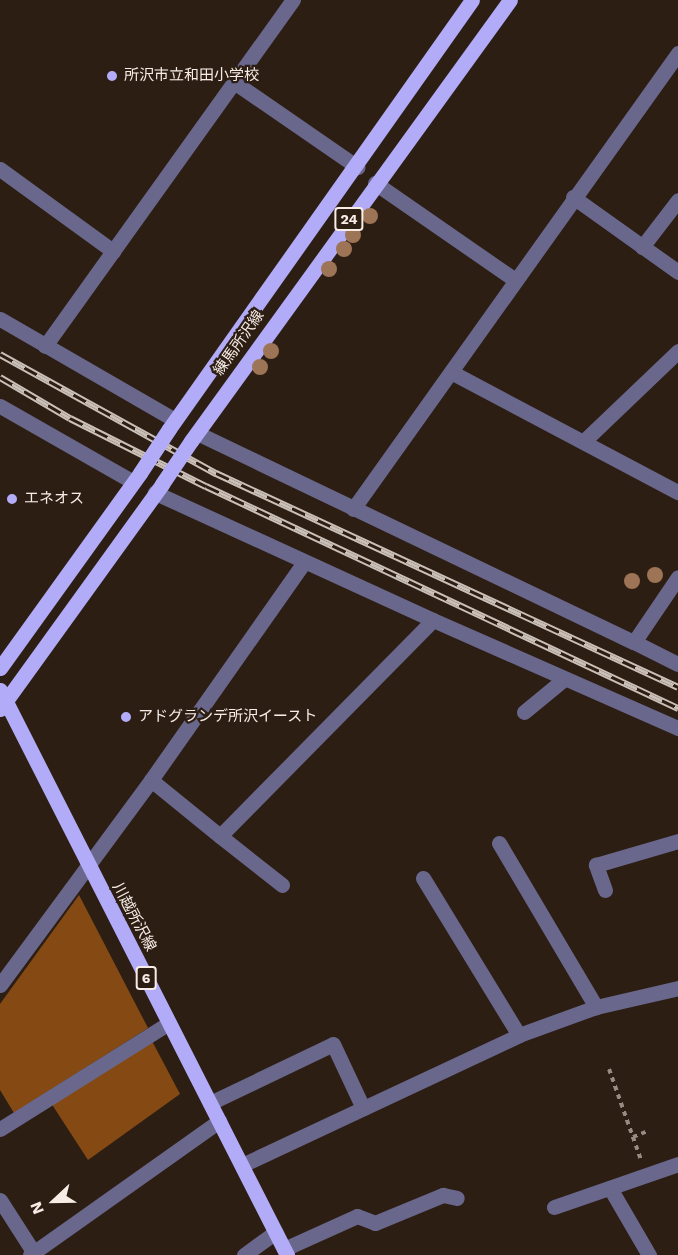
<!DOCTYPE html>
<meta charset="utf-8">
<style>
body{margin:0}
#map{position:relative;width:678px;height:1255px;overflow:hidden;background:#2d1e14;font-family:"Work Sans","Noto Sans JP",sans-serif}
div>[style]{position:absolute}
.forest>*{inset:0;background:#854a14}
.path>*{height:4px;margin-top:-2px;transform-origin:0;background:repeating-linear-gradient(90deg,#988b83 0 4.5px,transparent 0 9px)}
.minor>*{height:15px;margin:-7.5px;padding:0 7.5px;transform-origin:7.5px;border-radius:7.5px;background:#69678c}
.major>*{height:15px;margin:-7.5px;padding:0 7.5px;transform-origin:7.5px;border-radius:7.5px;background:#b2abf8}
.rail>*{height:7px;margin-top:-3.5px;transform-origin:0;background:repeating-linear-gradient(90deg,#2d1e14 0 14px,#cbc0b8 0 28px);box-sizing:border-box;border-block:2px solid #cbc0b8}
.major-bridge>*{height:15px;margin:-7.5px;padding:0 7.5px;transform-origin:7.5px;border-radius:7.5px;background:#b2abf8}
.trees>*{width:16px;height:16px;margin:-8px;border-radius:50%;background:#9d7455}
.dots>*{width:16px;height:16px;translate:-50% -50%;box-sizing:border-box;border:3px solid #2d1e14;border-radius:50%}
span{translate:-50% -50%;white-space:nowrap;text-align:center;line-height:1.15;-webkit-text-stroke:4.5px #2d1e14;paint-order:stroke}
.shield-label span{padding:2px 4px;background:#2d1e14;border:2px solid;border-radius:4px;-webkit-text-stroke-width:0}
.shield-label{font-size:14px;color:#f7ede6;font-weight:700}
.poi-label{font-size:15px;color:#f7ede6}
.left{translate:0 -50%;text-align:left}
.street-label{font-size:15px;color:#f7ede6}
.north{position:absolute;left:24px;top:1171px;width:60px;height:60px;-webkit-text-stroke:4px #2d1e14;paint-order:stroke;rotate:248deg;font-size:16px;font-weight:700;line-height:24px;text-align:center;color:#f7ede6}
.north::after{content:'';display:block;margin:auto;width:21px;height:27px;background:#f7ede6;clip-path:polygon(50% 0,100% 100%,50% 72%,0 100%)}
</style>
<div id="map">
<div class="forest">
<i style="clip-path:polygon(79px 895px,148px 1028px,14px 1113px,0 1090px,0 1004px)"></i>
<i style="clip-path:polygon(152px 1041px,180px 1094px,88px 1160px,51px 1103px)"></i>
</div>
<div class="path">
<i style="left:609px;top:1069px;width:96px;rotate:70.6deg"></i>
<i style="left:633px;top:1137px;width:16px;rotate:-22deg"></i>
</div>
<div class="minor">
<i style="left:234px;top:82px;width:150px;rotate:34.6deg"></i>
<i style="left:0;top:169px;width:140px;rotate:36deg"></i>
<i style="left:375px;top:183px;width:170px;rotate:34.7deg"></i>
<i style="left:573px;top:197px;width:129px;rotate:35.5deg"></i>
<i style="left:642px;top:247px;width:59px;rotate:-52.5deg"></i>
<i style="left:0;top:319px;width:202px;rotate:30deg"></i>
<i style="left:45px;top:346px;width:426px;rotate:-54.4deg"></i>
<i style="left:451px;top:372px;width:257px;rotate:27.9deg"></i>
<i style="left:0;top:406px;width:153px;rotate:29.7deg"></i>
<i style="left:197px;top:433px;width:484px;rotate:25.6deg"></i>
<i style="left:634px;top:642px;width:78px;rotate:-55.9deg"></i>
<i style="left:585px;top:440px;width:129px;rotate:-43.7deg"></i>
<i style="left:353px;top:509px;width:560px;rotate:-54.52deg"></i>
<i style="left:433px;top:620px;width:268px;rotate:23.8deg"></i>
<i style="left:634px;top:642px;width:49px;rotate:26.6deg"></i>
<i style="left:524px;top:712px;width:52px;rotate:-39.5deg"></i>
<i style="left:151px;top:780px;width:89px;rotate:39.1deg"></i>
<i style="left:220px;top:836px;width:303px;rotate:-45.4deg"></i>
<i style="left:433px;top:620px;width:306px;rotate:-155.4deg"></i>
<i style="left:220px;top:836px;width:79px;rotate:38.3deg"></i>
<i style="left:499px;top:843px;width:191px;rotate:59.4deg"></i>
<i style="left:423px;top:878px;width:184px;rotate:58.6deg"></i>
<i style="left:605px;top:890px;width:27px;rotate:-110deg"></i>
<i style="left:596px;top:865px;width:85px;rotate:-16.3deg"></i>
<i style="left:0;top:985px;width:255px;rotate:-53.6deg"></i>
<i style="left:151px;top:780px;width:266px;rotate:-54.9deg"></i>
<i style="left:210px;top:1103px;width:136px;rotate:-25.6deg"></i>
<i style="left:333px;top:1044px;width:71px;rotate:64.9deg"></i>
<i style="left:0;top:1129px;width:199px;rotate:-32.1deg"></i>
<i style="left:242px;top:1165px;width:306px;rotate:-25.1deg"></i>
<i style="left:519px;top:1035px;width:82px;rotate:-20deg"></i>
<i style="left:596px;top:1007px;width:84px;rotate:-13deg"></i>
<i style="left:610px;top:1188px;width:78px;rotate:59.8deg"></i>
<i style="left:0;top:1200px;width:63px;rotate:57.3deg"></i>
<i style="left:554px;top:1207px;width:131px;rotate:-19.1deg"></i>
<i style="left:284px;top:1249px;width:80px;rotate:-24.3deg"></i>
<i style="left:357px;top:1216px;width:19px;rotate:21deg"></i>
<i style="left:375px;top:1223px;width:74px;rotate:-22.4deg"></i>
<i style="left:443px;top:1195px;width:14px;rotate:12deg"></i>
<i style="left:30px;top:1255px;width:232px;rotate:-35.3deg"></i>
<i style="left:244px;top:1255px;width:39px;rotate:-36deg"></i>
</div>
<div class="major">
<i style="left:169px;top:429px;width:525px;rotate:-54.77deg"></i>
<i style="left:191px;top:441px;width:544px;rotate:-54.12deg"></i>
<i style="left:0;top:668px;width:240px;rotate:-54.3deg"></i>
<i style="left:0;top:690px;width:634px;rotate:63.07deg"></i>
<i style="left:0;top:709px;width:277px;rotate:-54.2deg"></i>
</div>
<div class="rail">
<i style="left:0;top:354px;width:247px;rotate:28.9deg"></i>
<i style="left:216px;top:473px;width:509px;rotate:24.85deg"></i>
<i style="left:0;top:377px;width:81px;rotate:30.4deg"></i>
<i style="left:70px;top:418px;width:152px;rotate:26.6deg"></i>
<i style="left:206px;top:486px;width:522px;rotate:25.19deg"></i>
</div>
<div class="major-bridge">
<i style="left:140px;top:473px;width:53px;rotate:-56.6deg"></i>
<i style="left:162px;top:484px;width:52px;rotate:-56deg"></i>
</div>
<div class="trees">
<i style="left:370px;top:216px"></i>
<i style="left:353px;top:235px"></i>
<i style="left:344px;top:249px"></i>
<i style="left:329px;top:269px"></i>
<i style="left:271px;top:351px"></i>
<i style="left:260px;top:367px"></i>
<i style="left:655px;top:575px"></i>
<i style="left:632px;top:581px"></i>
</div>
<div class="dots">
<i style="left:112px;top:76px;background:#b3adf9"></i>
<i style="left:12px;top:499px;background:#b3adf9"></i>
<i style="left:126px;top:717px;background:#b3adf9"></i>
</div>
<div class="shield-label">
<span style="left:349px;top:219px">24</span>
<span style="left:146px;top:978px">6</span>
</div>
<div class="poi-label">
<span class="left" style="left:124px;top:76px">所沢市立和田小学校</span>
<span class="left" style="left:24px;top:499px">エネオス</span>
<span class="left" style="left:138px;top:717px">アドグランデ所沢イースト</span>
</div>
<div class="street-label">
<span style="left:239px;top:343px;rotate:-55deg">練馬所沢線</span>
<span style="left:134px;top:917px;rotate:62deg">川越所沢線</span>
</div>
<div class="north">N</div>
</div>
